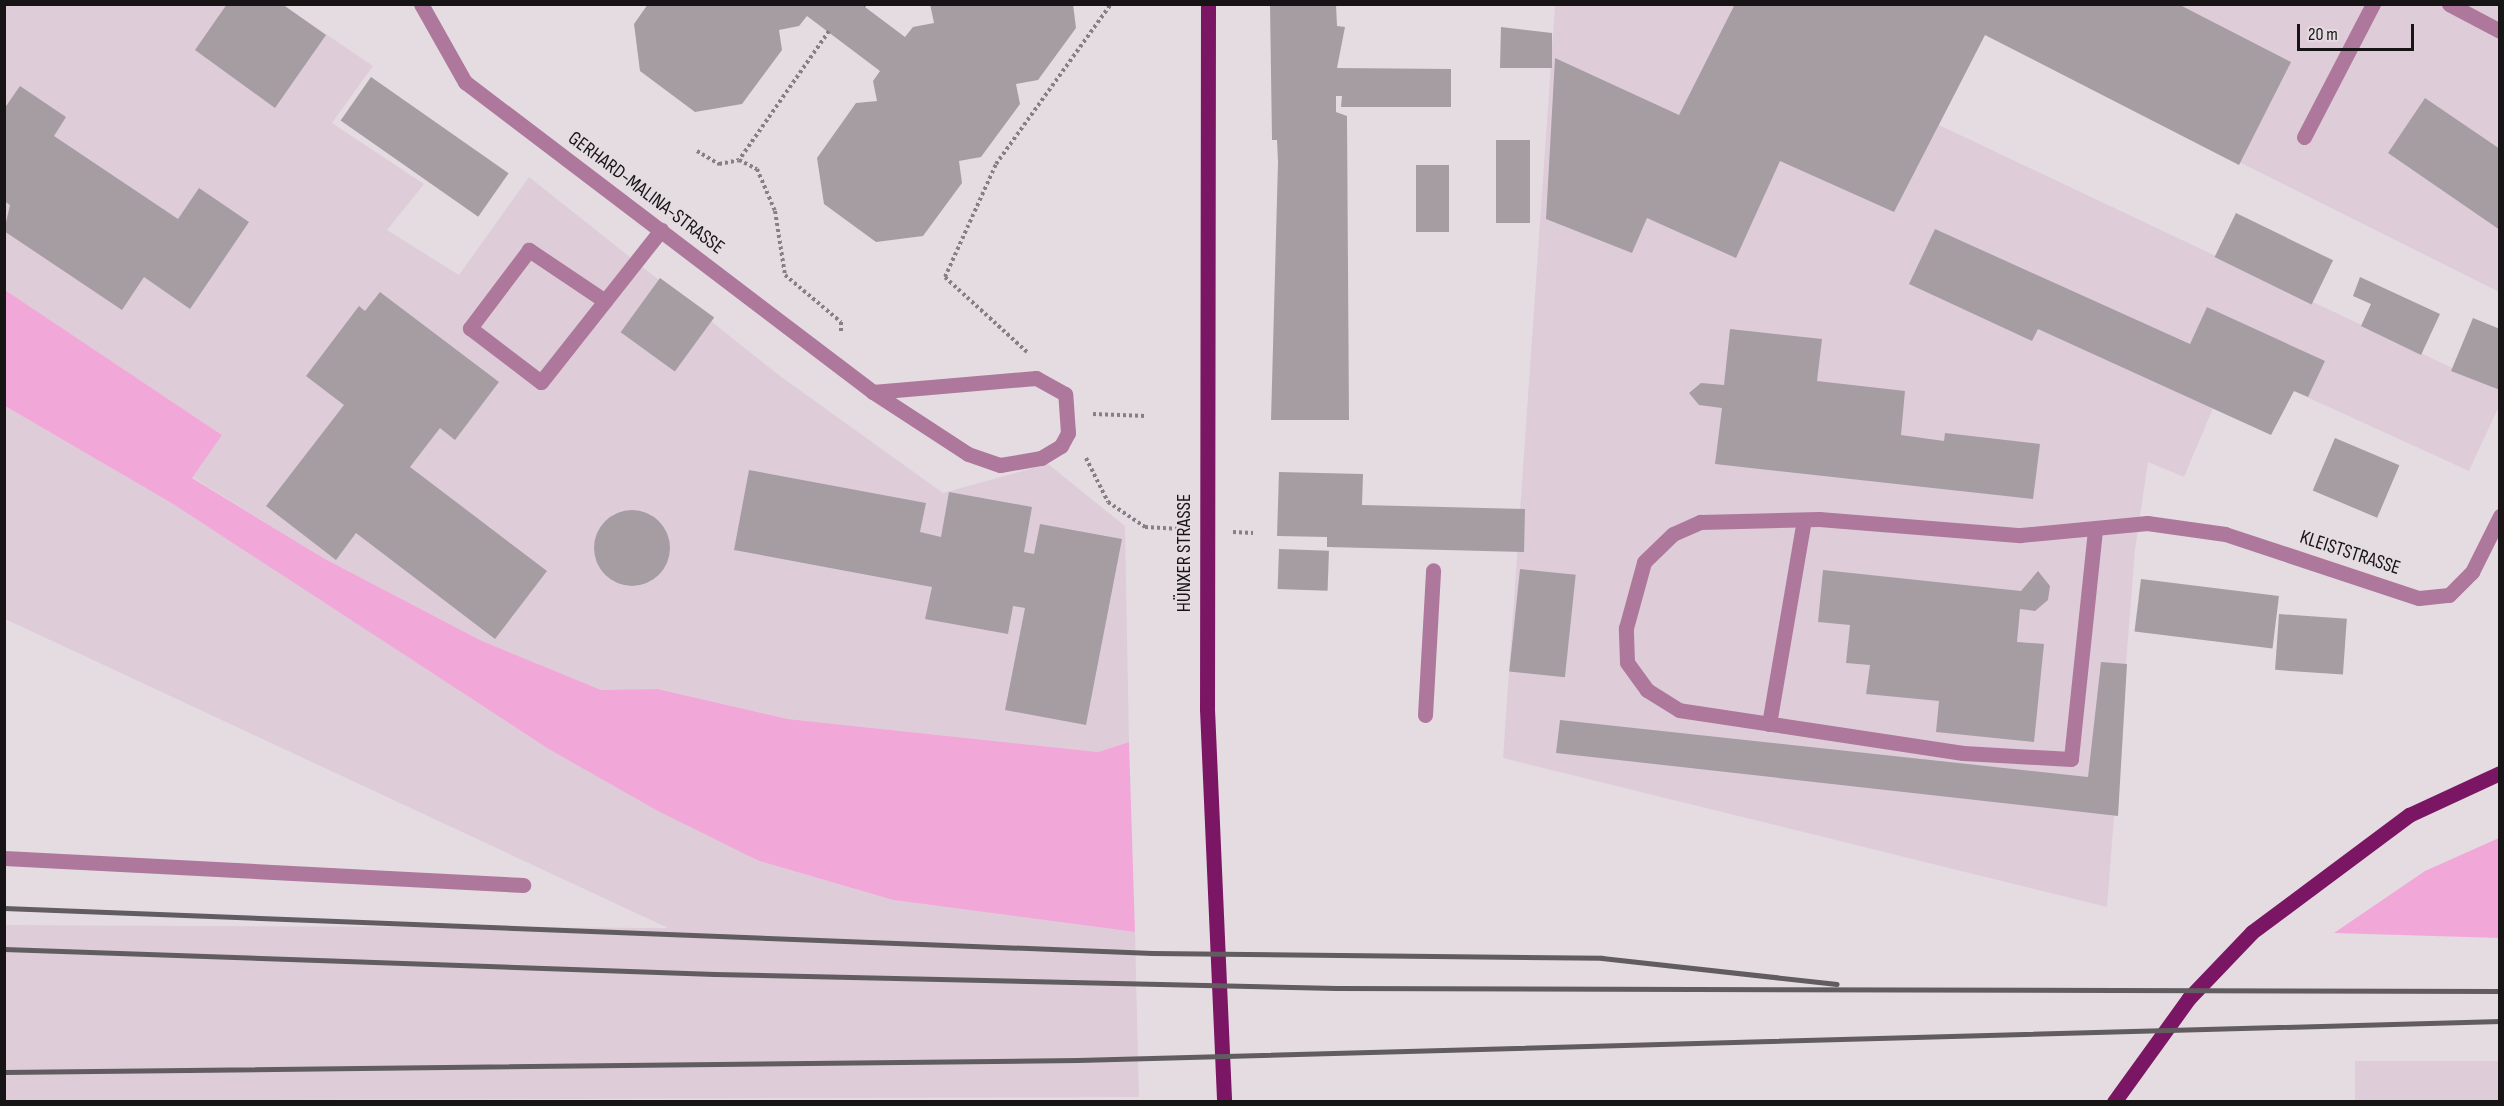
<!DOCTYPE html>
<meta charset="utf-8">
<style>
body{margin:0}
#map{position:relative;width:2504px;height:1106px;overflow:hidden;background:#e5dce2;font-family:"Sofia Sans Condensed",sans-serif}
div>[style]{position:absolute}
.built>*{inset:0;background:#decdd8;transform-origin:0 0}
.green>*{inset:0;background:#f1a8d9}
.building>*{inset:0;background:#a69da3;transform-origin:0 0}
.round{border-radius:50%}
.path>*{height:4px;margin-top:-2px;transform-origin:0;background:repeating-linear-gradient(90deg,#868084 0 3px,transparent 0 6px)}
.minor>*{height:15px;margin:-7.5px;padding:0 7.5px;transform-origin:7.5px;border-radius:7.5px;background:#ae789c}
.major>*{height:15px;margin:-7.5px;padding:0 7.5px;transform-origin:7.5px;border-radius:7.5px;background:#7a1663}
.rail>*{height:4.5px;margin:-2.25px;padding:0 2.25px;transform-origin:2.25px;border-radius:2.25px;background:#615c5f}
span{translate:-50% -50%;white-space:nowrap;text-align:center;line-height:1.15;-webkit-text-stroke:5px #e5dce2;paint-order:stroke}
.street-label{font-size:20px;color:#171416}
.frame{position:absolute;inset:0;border:6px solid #171416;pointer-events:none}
.scale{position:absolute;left:2297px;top:24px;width:117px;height:27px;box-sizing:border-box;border:3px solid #171416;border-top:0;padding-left:8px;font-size:18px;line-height:21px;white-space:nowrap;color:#171416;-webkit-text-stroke:4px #e5dce2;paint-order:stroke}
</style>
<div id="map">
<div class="built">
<i style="clip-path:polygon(4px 5px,283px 5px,373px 66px,332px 123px,424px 184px,387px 230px,459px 275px,529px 177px,780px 376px,943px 493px,1048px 464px,1125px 526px,1129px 742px,1098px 752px,788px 719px,659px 689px,602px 691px,482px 641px,325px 559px,192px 477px,222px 435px,5px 290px)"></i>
<i style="clip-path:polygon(1555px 5px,2499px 5px,2499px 292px,1985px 35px,1939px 125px,2499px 390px,2499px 406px,2469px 471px,2232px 363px,2184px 477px,2148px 462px,2135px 550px,2107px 907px,1503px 758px)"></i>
<i style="clip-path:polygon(5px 406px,173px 504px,547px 748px,759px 861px,893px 900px,1135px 932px,1139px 1097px,5px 1101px,5px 925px,668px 928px,5px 619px)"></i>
<i style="left:2499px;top:1061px;width:40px;height:144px;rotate:90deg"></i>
</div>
<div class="green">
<i style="clip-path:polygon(5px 290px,222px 435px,192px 478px,325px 559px,482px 641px,601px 690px,658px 689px,788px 719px,1098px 752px,1129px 742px,1135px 932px,893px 900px,759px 861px,658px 811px,547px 748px,173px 504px,5px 406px)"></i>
<i style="clip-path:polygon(2499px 838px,2499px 938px,2334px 933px,2425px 871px)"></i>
</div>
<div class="building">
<i style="clip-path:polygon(227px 4px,282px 4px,326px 35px,275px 108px,195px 50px)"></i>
<i style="clip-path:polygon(648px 4px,861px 4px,905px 37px,913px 27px,934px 23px,930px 4px,1073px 4px,1076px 28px,1038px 80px,1016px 84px,1020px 104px,981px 157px,959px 161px,962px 183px,923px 236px,876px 242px,824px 204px,817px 158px,856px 103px,877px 101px,873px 81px,880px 71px,807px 16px,799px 26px,779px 30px,782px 50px,742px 104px,695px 112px,640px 71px,634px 24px)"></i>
<i style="clip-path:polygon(1270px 4px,1336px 4px,1337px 26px,1345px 27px,1337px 68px,1451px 69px,1451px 107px,1341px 107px,1342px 96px,1336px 96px,1336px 112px,1347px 116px,1349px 420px,1271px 420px,1278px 162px,1277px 140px,1272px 140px)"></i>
<i style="clip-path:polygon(1735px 4px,2178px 4px,2291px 62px,2239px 165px,1985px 35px,1894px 212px,1780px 161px,1736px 258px,1647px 218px,1632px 253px,1546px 219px,1555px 58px,1679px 115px)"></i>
<i style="clip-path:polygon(1501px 27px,1552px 33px,1552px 68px,1500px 68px)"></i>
<i style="left:371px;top:77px;width:168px;height:53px;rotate:35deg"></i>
<i style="clip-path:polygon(20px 86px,66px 117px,54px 136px,178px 219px,199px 188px,249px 222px,190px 309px,144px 277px,122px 310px,4px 231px,10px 205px,4px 201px,4px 109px)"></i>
<i style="clip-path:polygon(2425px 98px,2500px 149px,2500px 230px,2388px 153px)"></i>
<i style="left:1496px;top:140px;width:34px;height:83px"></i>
<i style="left:1449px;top:165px;width:67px;height:33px;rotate:90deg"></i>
<i style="left:2236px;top:213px;width:108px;height:49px;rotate:26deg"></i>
<i style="clip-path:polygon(1935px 229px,2190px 344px,2207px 307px,2325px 361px,2308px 397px,2294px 391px,2271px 435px,2038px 329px,2032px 341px,1909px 284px)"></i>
<i style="clip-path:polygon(2360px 277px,2440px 314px,2421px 355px,2361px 326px,2371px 304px,2353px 296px)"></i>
<i style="left:660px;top:278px;width:67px;height:67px;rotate:36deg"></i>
<i style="clip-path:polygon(380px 292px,499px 382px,455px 440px,440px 428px,410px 467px,547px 571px,495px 639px,356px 533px,336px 560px,266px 506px,344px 405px,306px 376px,359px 306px,365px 311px)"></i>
<i style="clip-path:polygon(2473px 318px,2500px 329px,2500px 390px,2451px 371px)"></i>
<i style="clip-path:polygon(1730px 329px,1822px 339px,1817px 381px,1905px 391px,1901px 435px,1944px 441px,1945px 433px,2040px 444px,2033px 499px,1715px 464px,1722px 408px,1699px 405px,1689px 393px,1701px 383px,1724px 385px)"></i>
<i style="left:2335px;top:438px;width:70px;height:57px;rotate:23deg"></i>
<i style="clip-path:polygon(749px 470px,926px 503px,920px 532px,941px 537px,949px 492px,1032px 507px,1024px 552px,1034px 554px,1040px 524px,1122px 539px,1086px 725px,1005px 710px,1025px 608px,1013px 606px,1008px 634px,925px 619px,932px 587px,734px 550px)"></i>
<i style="clip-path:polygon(1279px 472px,1363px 474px,1362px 505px,1525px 509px,1524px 552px,1327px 547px,1327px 537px,1277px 536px)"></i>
<i class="round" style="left:594px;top:510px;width:76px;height:76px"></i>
<i style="left:1279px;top:549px;width:50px;height:40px;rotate:2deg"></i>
<i style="left:1520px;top:569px;width:56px;height:103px;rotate:6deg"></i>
<i style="clip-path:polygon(1823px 570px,2021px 591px,2038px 571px,2050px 586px,2048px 600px,2035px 611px,2020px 609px,2017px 642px,2044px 644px,2034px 742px,1936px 732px,1939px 701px,1866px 694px,1870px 665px,1846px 663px,1850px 625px,1818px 622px)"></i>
<i style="left:2141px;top:579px;width:139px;height:53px;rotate:7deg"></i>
<i style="left:2279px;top:614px;width:68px;height:56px;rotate:4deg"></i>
<i style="clip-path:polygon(2101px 662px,2127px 664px,2118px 816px,1556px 753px,1560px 720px,2088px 777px)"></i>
</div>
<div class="path">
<i style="left:863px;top:6px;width:3px;rotate:-45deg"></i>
<i style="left:829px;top:31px;width:157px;rotate:124.9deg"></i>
<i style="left:739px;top:160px;width:20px;rotate:27deg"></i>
<i style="left:757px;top:169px;width:46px;rotate:66.8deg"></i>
<i style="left:775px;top:211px;width:65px;rotate:81.1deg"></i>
<i style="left:785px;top:275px;width:73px;rotate:40deg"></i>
<i style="left:841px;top:322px;width:12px;rotate:90deg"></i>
<i style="left:697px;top:151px;width:26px;rotate:31deg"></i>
<i style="left:719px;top:164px;width:20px;rotate:-11deg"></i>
<i style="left:1027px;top:352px;width:111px;rotate:-137.6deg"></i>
<i style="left:945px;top:277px;width:124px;rotate:-65.7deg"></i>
<i style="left:996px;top:164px;width:197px;rotate:-54.3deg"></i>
<i style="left:1093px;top:414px;width:53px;rotate:2.2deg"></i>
<i style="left:1086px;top:458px;width:49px;rotate:63.4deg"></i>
<i style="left:1108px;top:502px;width:45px;rotate:34deg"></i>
<i style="left:1145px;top:527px;width:36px;rotate:3deg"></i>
<i style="left:1233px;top:532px;width:20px;rotate:3deg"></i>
</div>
<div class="minor">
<i style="left:421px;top:4px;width:90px;rotate:60.6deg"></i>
<i style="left:465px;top:82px;width:512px;rotate:37.23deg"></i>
<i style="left:873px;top:392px;width:113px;rotate:33.1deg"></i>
<i style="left:968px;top:454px;width:34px;rotate:19deg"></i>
<i style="left:1000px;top:465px;width:42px;rotate:-9.7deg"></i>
<i style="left:1041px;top:458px;width:23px;rotate:-31deg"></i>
<i style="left:1061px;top:446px;width:15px;rotate:-62deg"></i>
<i style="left:1068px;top:433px;width:39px;rotate:-94deg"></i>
<i style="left:1065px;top:394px;width:33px;rotate:-151deg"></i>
<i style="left:1036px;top:378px;width:164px;rotate:175.1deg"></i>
<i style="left:2449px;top:4px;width:58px;rotate:27.9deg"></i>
<i style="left:2304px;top:137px;width:150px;rotate:-62.6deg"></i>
<i style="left:605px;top:301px;width:92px;rotate:-146.1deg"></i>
<i style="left:529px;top:250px;width:98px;rotate:127.1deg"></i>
<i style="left:470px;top:328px;width:89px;rotate:37.3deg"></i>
<i style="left:541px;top:382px;width:194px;rotate:-51.7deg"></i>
<i style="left:2095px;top:530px;width:230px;rotate:96deg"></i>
<i style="left:2071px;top:759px;width:108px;rotate:-176.8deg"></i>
<i style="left:1963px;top:753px;width:287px;rotate:-171.4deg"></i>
<i style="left:1679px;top:710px;width:38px;rotate:-148deg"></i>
<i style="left:1647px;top:690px;width:34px;rotate:-126deg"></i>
<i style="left:1627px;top:662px;width:34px;rotate:-92deg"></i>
<i style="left:1626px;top:628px;width:68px;rotate:-74.7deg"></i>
<i style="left:1644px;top:562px;width:40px;rotate:-44deg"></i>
<i style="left:1673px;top:534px;width:30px;rotate:-24deg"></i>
<i style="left:1700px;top:522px;width:119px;rotate:-1.4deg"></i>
<i style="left:1819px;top:519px;width:202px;rotate:4.6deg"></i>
<i style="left:2020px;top:535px;width:128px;rotate:-5.4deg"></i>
<i style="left:2147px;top:523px;width:79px;rotate:8deg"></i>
<i style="left:2225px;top:534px;width:204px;rotate:18.3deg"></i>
<i style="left:2419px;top:598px;width:30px;rotate:-6deg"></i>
<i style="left:2449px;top:595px;width:33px;rotate:-45deg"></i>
<i style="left:2472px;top:572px;width:63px;rotate:-63.4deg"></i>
<i style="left:1425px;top:715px;width:145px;rotate:-86.8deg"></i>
<i style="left:1769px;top:724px;width:207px;rotate:-80.3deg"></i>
<i style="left:4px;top:858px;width:520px;rotate:2.98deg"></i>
</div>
<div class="major">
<i style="left:1208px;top:4px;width:705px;rotate:90.08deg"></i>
<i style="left:1207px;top:709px;width:393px;rotate:87.5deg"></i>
<i style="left:2114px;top:1102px;width:128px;rotate:-54.2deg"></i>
<i style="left:2189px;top:998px;width:91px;rotate:-46.3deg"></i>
<i style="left:2252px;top:932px;width:196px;rotate:-36.7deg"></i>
<i style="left:2409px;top:815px;width:100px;rotate:-24.8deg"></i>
</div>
<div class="rail">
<i style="left:4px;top:908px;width:1149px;rotate:2.24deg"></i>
<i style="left:1152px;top:953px;width:450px;rotate:0.6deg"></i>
<i style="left:1602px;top:958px;width:236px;rotate:6.3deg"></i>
<i style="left:4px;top:949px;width:711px;rotate:2.01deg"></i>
<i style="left:715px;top:974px;width:621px;rotate:1.29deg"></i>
<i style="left:1336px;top:988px;width:1164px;rotate:0.15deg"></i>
<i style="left:4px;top:1072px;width:1074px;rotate:-0.64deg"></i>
<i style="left:1078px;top:1060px;width:1423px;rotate:-1.57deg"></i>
</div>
<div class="street-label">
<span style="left:646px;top:193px;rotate:37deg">GERHARD-MALINA-STRASSE</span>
<span style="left:1184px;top:553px;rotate:-90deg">HÜNXER STRASSE</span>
<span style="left:2350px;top:553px;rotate:18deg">KLEISTSTRASSE</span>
</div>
<div class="frame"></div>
<div class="scale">20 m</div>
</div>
